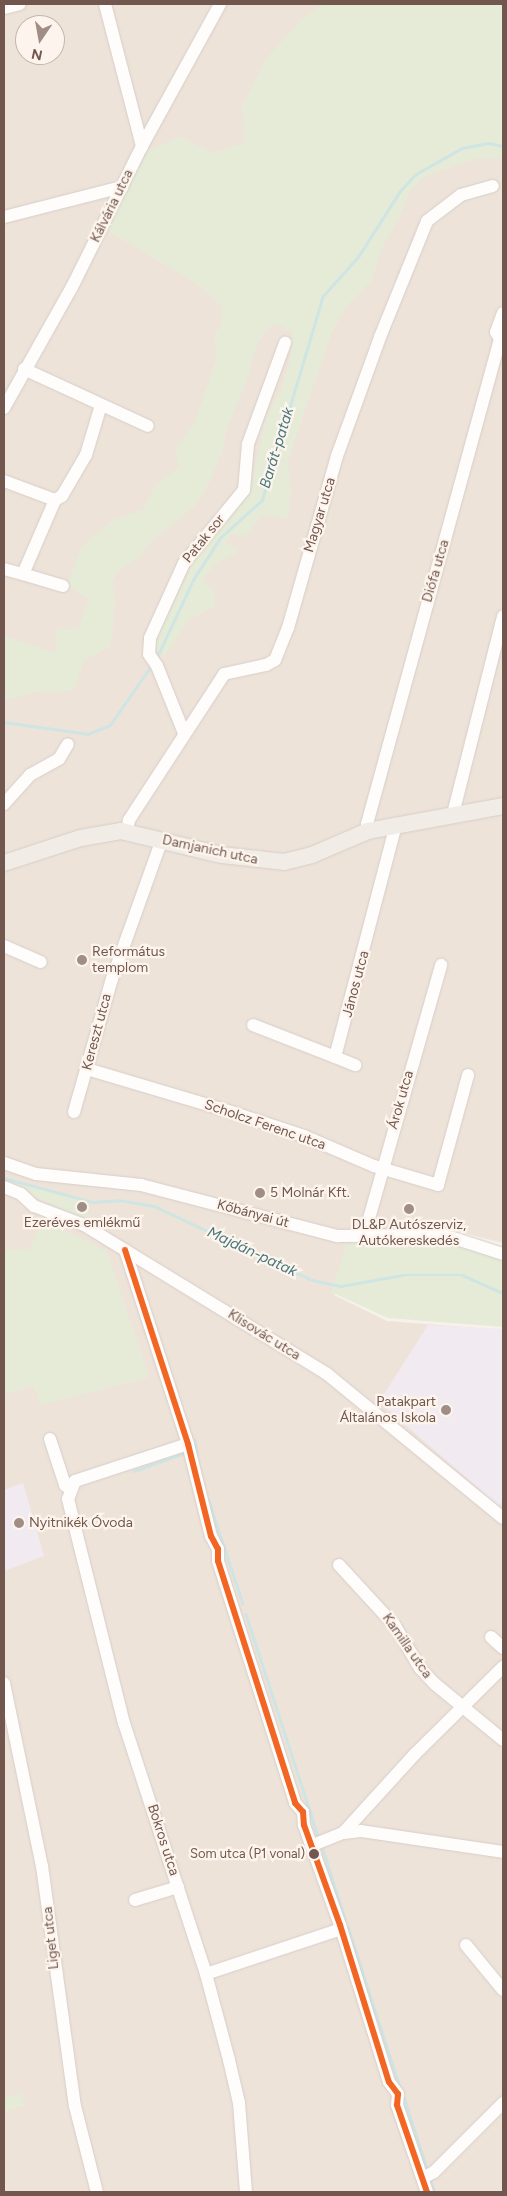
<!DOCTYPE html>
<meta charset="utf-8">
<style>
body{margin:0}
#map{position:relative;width:507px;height:2196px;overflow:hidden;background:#f6f1eb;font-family:Figtree,sans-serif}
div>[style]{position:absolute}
.residential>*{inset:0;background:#eee3d9}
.education>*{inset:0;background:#f2eaf1}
.green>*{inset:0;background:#e5ebd7}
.stream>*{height:2.5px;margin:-1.25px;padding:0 1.25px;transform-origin:1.25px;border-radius:1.25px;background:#cfe5e4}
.roads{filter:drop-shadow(0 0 1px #d5cec9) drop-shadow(0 0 1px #d5cec9)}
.minor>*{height:12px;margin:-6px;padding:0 6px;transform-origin:6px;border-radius:6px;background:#fefdfc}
.major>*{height:16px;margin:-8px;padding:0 8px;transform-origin:8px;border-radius:8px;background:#f1ece6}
.bus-1>*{height:6px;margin:-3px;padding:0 3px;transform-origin:3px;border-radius:3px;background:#f26522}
.dots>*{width:14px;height:14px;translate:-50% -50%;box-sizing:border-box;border:2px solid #fdf5ed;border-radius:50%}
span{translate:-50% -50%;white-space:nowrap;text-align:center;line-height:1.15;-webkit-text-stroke:4.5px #fdf5ed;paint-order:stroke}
.bus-label{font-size:13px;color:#71574e}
.right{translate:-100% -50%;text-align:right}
.street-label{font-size:14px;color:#71574e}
.poi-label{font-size:14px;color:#71574e}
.left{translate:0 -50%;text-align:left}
.water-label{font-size:15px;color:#47777b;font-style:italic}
.frame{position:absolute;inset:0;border:5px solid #71574e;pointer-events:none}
.north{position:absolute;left:15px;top:15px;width:50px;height:50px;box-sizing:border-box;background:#fdf5ed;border:1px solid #c5b6ad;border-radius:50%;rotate:192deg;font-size:14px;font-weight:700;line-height:20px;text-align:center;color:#71574e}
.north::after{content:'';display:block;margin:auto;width:18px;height:22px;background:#a08d85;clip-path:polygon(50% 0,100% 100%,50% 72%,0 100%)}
</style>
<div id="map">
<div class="residential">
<i style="clip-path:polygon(evenodd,4px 4px,503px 4px,503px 1243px,444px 1228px,442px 1239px,341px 1271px,334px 1295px,387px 1321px,503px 1330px,503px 2192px,4px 2192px,4px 4px,25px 25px,55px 25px,55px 55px,25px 55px,25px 25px)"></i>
</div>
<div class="education">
<i style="clip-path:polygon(428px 1325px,503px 1329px,503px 1501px,499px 1506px,379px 1402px)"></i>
<i style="clip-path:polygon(23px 1483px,44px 1556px,4px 1571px,4px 1490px)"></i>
</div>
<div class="green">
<i style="clip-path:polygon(325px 4px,503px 4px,503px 159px,478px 158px,426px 176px,410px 190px,400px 216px,382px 248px,372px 280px,346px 307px,331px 334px,288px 460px,291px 496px,288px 518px,261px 515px,246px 536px,230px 534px,227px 544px,235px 547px,236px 553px,218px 562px,205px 575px,203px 581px,215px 592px,214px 607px,189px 619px,165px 656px,157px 651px,155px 643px,197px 555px,249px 494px,267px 415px,281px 391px,290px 359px,292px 332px,278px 324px,268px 328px,256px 346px,246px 383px,226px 430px,222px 452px,210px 481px,196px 504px,149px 544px,139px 557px,116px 573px,112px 583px,115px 600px,112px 638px,108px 648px,83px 661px,76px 687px,72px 691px,34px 692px,4px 701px,4px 636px,55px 653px,57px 629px,78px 629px,89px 599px,67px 585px,82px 546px,113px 520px,144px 509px,155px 486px,179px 467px,175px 450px,195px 422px,216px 361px,215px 333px,221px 326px,222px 307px,197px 284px,105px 229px,147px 151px,180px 137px,212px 153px,245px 143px,242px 106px,266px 59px,302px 19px)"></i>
<i style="clip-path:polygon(4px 1178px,87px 1202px,89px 1221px,35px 1197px,33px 1201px,4px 1182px)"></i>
<i style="clip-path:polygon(42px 1219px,107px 1252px,149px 1377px,41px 1405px,33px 1386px,4px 1394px,4px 1250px,30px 1249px)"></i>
<i style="clip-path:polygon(444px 1235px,503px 1254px,503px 1327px,388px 1318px,331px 1292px,349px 1237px)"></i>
<i style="clip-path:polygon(21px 2093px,25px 2105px,4px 2112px,4px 2098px)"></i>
</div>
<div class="stream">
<i style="left:157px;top:657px;width:85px;rotate:-64.9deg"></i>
<i style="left:193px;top:580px;width:50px;rotate:-57.3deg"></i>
<i style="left:220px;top:538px;width:57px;rotate:-42.1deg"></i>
<i style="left:262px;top:500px;width:213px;rotate:-73.4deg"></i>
<i style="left:323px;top:296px;width:52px;rotate:-48.1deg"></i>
<i style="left:358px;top:257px;width:78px;rotate:-57.5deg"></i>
<i style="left:400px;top:191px;width:23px;rotate:-47deg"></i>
<i style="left:416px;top:174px;width:53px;rotate:-29.5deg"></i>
<i style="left:462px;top:148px;width:26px;rotate:-11deg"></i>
<i style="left:488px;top:143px;width:15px;rotate:11deg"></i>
<i style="left:4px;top:722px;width:85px;rotate:8.1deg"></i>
<i style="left:88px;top:734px;width:24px;rotate:-22deg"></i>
<i style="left:110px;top:725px;width:72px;rotate:-55.2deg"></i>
<i style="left:4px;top:1178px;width:92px;rotate:15.1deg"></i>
<i style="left:93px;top:1202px;width:26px;rotate:-4deg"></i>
<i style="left:119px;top:1200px;width:36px;rotate:10deg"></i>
<i style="left:154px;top:1206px;width:174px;rotate:25.1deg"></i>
<i style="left:312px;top:1280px;width:30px;rotate:12deg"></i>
<i style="left:341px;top:1286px;width:62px;rotate:-10.2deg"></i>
<i style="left:402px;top:1275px;width:60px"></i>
<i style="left:462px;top:1275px;width:45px;rotate:23.7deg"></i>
<i style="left:195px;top:1440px;width:15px;rotate:82deg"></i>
<i style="left:134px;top:1471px;width:51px;rotate:-19.5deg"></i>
<i style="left:209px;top:1501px;width:108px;rotate:71.7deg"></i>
<i style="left:246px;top:1614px;width:232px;rotate:72deg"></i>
<i style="left:323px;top:1849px;width:73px;rotate:72.6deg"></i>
<i style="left:348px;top:1927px;width:171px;rotate:72deg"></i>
<i style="left:404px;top:2097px;width:75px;rotate:72.1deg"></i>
<i style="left:431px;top:2182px;width:11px;rotate:68deg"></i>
</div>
<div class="roads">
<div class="minor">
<i style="left:105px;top:4px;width:147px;rotate:75.4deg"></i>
<i style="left:4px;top:8px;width:16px;rotate:-14deg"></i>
<i style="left:4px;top:217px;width:122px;rotate:-14.3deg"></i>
<i style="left:24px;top:369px;width:136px;rotate:24.7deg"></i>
<i style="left:4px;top:408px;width:139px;rotate:-60.7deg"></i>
<i style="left:72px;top:287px;width:157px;rotate:-63.6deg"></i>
<i style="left:142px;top:146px;width:162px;rotate:-61.2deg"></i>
<i style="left:4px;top:481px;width:54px;rotate:20.4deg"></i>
<i style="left:4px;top:569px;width:20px;rotate:15deg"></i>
<i style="left:63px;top:586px;width:42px;rotate:-163.3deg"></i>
<i style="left:23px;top:574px;width:81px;rotate:-66.6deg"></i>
<i style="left:55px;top:500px;width:8px;rotate:-30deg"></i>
<i style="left:62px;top:496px;width:48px;rotate:-59.7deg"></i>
<i style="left:86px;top:455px;width:52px;rotate:-73.3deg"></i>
<i style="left:184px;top:733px;width:72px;rotate:-111.9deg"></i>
<i style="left:157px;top:666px;width:14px;rotate:-124deg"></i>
<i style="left:149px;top:654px;width:16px;rotate:-86deg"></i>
<i style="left:150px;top:638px;width:82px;rotate:-65.6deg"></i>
<i style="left:184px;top:563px;width:94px;rotate:-50.6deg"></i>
<i style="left:244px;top:490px;width:46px;rotate:-85deg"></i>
<i style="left:248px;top:444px;width:108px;rotate:-69.9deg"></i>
<i style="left:4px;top:804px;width:39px;rotate:-48deg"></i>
<i style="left:30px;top:775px;width:33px;rotate:-29deg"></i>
<i style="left:59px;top:759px;width:17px;rotate:-59deg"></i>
<i style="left:453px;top:814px;width:204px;rotate:-75.8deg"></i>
<i style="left:127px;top:831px;width:11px;rotate:-80deg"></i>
<i style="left:129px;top:820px;width:174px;rotate:-56.9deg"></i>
<i style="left:224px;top:674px;width:43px;rotate:-12.1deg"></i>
<i style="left:266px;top:665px;width:10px;rotate:-29deg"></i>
<i style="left:275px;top:660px;width:35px;rotate:-68deg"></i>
<i style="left:288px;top:628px;width:179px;rotate:-74.1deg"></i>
<i style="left:337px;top:456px;width:127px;rotate:-70.1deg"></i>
<i style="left:380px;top:337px;width:125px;rotate:-67.9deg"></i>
<i style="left:427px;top:221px;width:43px;rotate:-37.4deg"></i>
<i style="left:461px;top:195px;width:33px;rotate:-16deg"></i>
<i style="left:368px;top:831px;width:7px;rotate:-98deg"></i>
<i style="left:367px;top:824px;width:503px;rotate:-74.66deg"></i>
<i style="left:500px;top:339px;width:8px;rotate:-120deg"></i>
<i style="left:496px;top:332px;width:20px;rotate:-70deg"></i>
<i style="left:4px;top:946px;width:40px;rotate:23.4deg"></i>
<i style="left:253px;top:1025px;width:88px;rotate:21.3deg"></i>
<i style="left:335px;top:1057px;width:241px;rotate:-75.3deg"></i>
<i style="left:335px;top:1057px;width:22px;rotate:22deg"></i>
<i style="left:87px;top:1069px;width:150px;rotate:16.6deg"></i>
<i style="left:231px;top:1112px;width:77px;rotate:18.2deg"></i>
<i style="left:304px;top:1136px;width:76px;rotate:23.2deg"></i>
<i style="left:374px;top:1166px;width:67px;rotate:16.5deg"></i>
<i style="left:438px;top:1185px;width:114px;rotate:-74.7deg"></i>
<i style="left:74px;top:1112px;width:138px;rotate:-74.1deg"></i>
<i style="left:112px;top:979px;width:149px;rotate:-70.3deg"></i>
<i style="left:4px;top:1163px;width:34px;rotate:19deg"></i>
<i style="left:36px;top:1174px;width:106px;rotate:6deg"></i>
<i style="left:141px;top:1185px;width:203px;rotate:14.6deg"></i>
<i style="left:337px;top:1236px;width:107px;rotate:-0.5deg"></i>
<i style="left:444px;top:1235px;width:62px;rotate:17.9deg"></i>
<i style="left:4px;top:1187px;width:18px;rotate:22deg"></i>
<i style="left:21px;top:1194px;width:18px;rotate:43deg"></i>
<i style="left:34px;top:1206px;width:53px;rotate:20.8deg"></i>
<i style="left:84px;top:1225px;width:285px;rotate:31.5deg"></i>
<i style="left:327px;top:1374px;width:227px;rotate:39.3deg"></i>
<i style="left:364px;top:1236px;width:282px;rotate:-74.1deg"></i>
<i style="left:125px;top:1250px;width:204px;rotate:72deg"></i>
<i style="left:188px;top:1444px;width:95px;rotate:76deg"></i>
<i style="left:211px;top:1536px;width:15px;rotate:62deg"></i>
<i style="left:218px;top:1549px;width:12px;rotate:90deg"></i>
<i style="left:218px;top:1561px;width:254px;rotate:72.3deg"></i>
<i style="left:295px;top:1803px;width:12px;rotate:48deg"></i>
<i style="left:303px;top:1812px;width:13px;rotate:86deg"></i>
<i style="left:304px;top:1825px;width:106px;rotate:70.2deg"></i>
<i style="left:340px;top:1925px;width:164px;rotate:72.7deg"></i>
<i style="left:389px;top:2082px;width:15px;rotate:53deg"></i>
<i style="left:398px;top:2094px;width:11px;rotate:95deg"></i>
<i style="left:397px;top:2105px;width:92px;rotate:71deg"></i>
<i style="left:50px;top:1439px;width:48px;rotate:71.9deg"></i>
<i style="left:65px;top:1485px;width:6px;rotate:39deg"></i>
<i style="left:188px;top:1444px;width:119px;rotate:161.9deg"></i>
<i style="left:75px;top:1481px;width:19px;rotate:111deg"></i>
<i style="left:68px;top:1499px;width:231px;rotate:76deg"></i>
<i style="left:124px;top:1723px;width:264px;rotate:71.9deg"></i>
<i style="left:206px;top:1974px;width:89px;rotate:75deg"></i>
<i style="left:229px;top:2060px;width:44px;rotate:76.9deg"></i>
<i style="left:239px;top:2103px;width:89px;rotate:85.5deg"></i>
<i style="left:339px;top:1565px;width:83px;rotate:47.4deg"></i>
<i style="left:395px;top:1626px;width:49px;rotate:59.2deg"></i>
<i style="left:420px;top:1668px;width:22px;rotate:47deg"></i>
<i style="left:435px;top:1684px;width:88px;rotate:39.5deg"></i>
<i style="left:491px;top:1637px;width:16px;rotate:43deg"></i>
<i style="left:4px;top:1683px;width:187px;rotate:78.3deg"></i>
<i style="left:42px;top:1866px;width:242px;rotate:82.2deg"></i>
<i style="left:75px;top:2106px;width:89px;rotate:75.7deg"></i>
<i style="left:343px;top:1833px;width:107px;rotate:-47.7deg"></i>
<i style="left:415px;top:1754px;width:124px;rotate:-44.7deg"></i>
<i style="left:313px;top:1845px;width:32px;rotate:-22deg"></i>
<i style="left:343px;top:1833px;width:18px;rotate:-6deg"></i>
<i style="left:361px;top:1831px;width:144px;rotate:8.4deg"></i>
<i style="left:135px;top:1900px;width:45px;rotate:-16.8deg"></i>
<i style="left:466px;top:1945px;width:58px;rotate:50.6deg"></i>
<i style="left:206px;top:1974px;width:142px;rotate:-18.4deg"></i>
<i style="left:423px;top:2178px;width:13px;rotate:-29deg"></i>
<i style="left:434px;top:2172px;width:98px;rotate:-45deg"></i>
</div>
<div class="major">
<i style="left:4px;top:863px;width:81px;rotate:-18deg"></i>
<i style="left:81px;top:838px;width:41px;rotate:-9.9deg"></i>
<i style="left:121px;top:831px;width:104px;rotate:13.4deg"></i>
<i style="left:222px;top:855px;width:62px;rotate:6.4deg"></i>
<i style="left:284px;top:862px;width:29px;rotate:-14deg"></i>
<i style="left:312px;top:855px;width:61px;rotate:-23.2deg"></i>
<i style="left:368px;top:831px;width:137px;rotate:-10.5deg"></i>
</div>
</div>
<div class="bus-1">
<i style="left:125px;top:1250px;width:204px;rotate:72deg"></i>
<i style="left:188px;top:1444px;width:95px;rotate:76deg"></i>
<i style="left:211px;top:1536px;width:15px;rotate:62deg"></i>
<i style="left:218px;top:1549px;width:12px;rotate:90deg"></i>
<i style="left:218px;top:1561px;width:254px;rotate:72.3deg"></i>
<i style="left:295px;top:1803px;width:12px;rotate:48deg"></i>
<i style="left:303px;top:1812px;width:13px;rotate:86deg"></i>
<i style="left:304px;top:1825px;width:106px;rotate:70.2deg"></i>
<i style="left:340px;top:1925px;width:164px;rotate:72.7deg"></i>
<i style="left:389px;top:2082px;width:15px;rotate:53deg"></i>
<i style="left:398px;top:2094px;width:11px;rotate:95deg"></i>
<i style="left:397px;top:2105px;width:92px;rotate:71deg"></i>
</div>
<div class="dots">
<i style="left:82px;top:960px;background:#a08d85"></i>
<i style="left:260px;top:1193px;background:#a08d85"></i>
<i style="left:82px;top:1207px;background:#a08d85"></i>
<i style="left:409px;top:1209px;background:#a08d85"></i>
<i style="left:446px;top:1410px;background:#a08d85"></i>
<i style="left:19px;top:1523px;background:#a08d85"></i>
<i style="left:314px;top:1854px;background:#71574e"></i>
</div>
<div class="bus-label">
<span class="right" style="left:305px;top:1854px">Som utca (P1 vonal)</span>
</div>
<div class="street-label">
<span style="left:112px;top:206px;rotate:-64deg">Kálvária utca</span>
<span style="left:320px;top:515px;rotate:-73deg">Magyar utca</span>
<span style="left:204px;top:539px;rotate:-51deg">Patak sor</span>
<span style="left:436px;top:571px;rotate:-74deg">Diófa utca</span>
<span style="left:210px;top:850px;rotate:12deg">Damjanich utca</span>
<span style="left:356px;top:984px;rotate:-75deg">János utca</span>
<span style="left:97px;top:1032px;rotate:-75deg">Kereszt utca</span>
<span style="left:401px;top:1100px;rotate:-74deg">Árok utca</span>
<span style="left:265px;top:1125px;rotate:19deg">Scholcz Ferenc utca</span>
<span style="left:253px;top:1214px;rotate:15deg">Kőbányai út</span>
<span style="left:264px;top:1335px;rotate:32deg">Klisovác utca</span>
<span style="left:407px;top:1646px;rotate:55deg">Kamilla utca</span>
<span style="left:163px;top:1840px;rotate:72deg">Bokros utca</span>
<span style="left:51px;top:1938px;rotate:-96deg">Liget utca</span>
</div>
<div class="poi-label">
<span class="left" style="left:92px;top:960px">Református<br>templom</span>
<span class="left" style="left:270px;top:1193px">5 Molnár Kft.</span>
<span style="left:82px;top:1223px">Ezeréves emlékmű</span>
<span style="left:409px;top:1233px">DL&amp;P Autószerviz,<br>Autókereskedés</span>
<span class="right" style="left:436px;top:1410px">Patakpart<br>Általános Iskola</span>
<span class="left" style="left:29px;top:1523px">Nyitnikék Óvoda</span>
</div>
<div class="water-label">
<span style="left:277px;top:448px;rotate:-73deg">Barát-patak</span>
<span style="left:252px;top:1252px;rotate:25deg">Majdán-patak</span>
</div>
<div class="frame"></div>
<div class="north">N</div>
</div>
